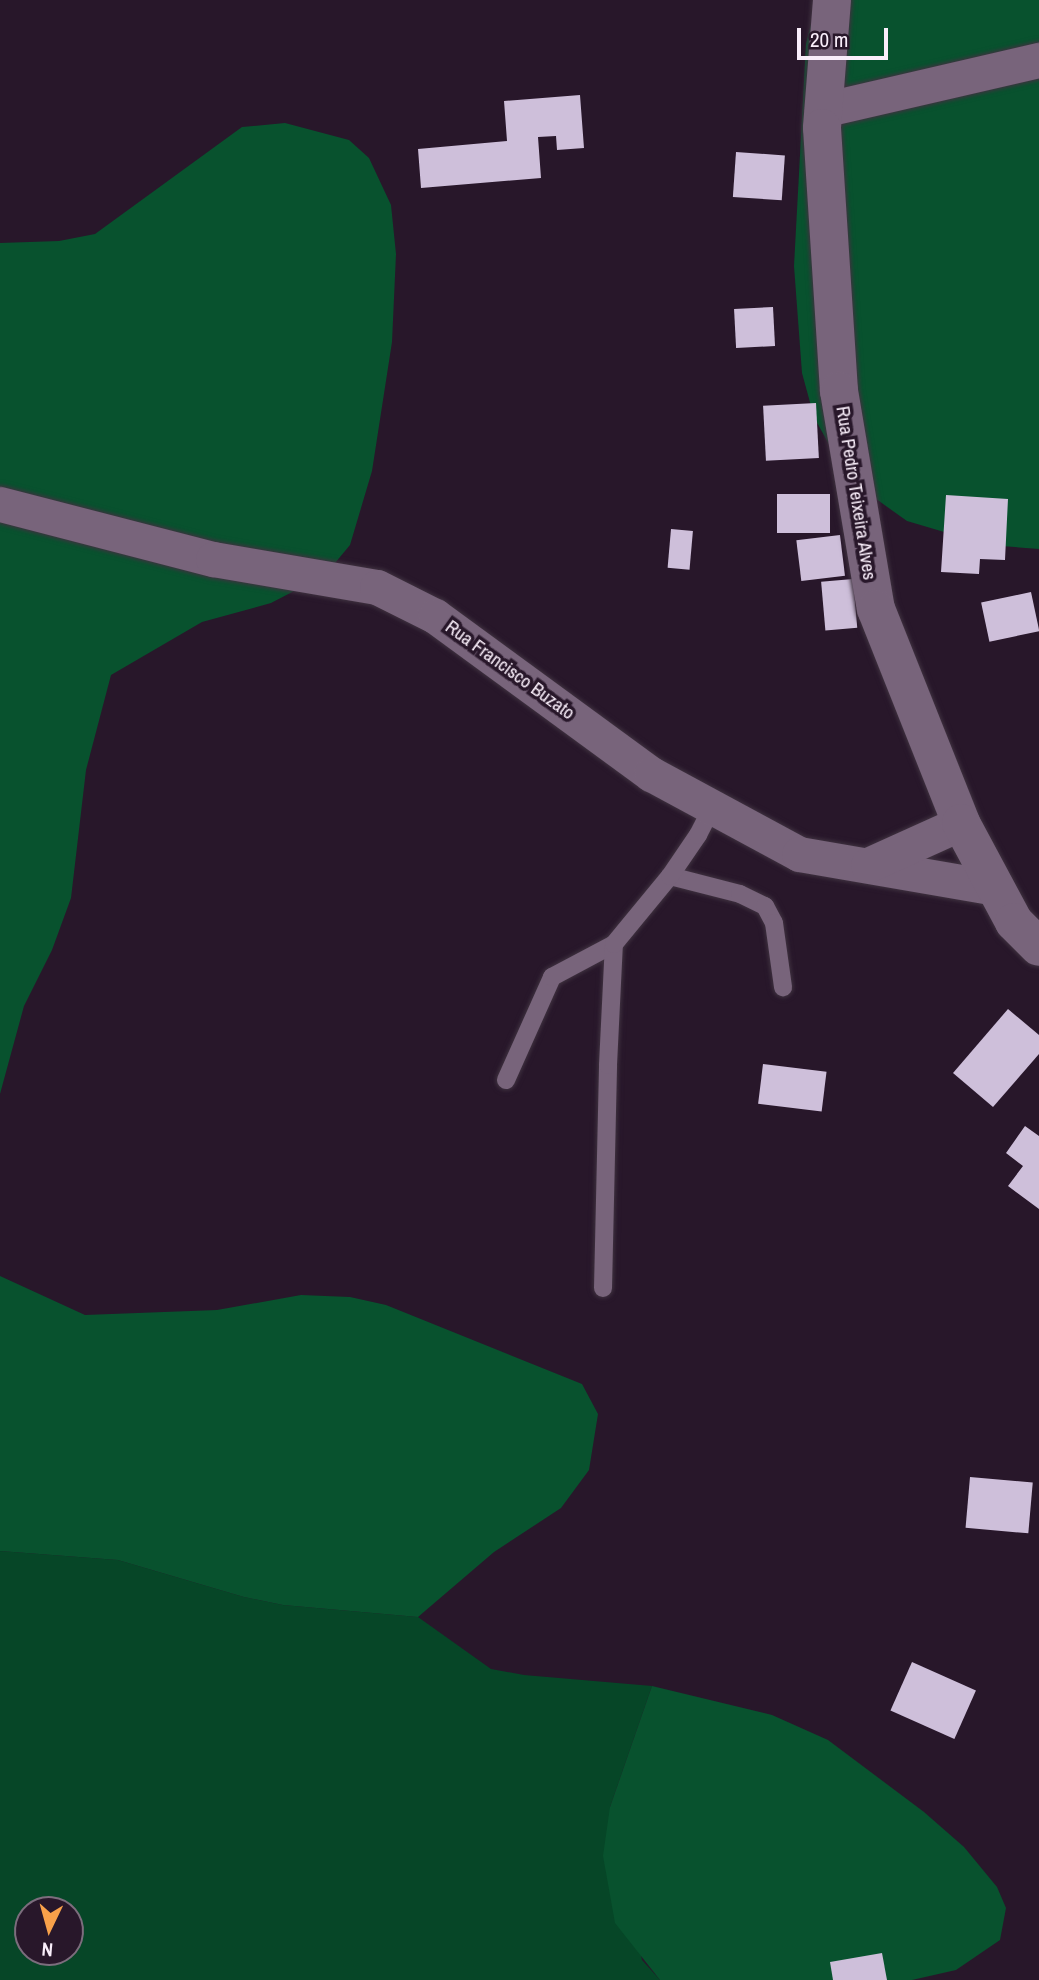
<!DOCTYPE html>
<style>
body{margin:0}
#map{position:relative;width:1039px;height:1980px;overflow:hidden;background:#28172a;font-family:"Archivo Narrow",sans-serif}
div>[style]{position:absolute}
.green>*{inset:0;background:#064627}
.forest>*{inset:0;background:#08522e}
.building>*{inset:0;background:#cebfda;transform-origin:0 0}
.roads{filter:drop-shadow(0 0 2px #3f3240) drop-shadow(0 0 2px #3f3240)}
.service>*{height:18px;margin:-9px;padding:0 9px;transform-origin:9px;border-radius:9px;background:#78647b}
.minor>*{height:35px;margin:-17.5px;padding:0 17.5px;transform-origin:17.5px;border-radius:17.5px;background:#78647b}
.tertiary>*{height:38px;margin:-19px;padding:0 19px;transform-origin:19px;border-radius:19px;background:#78647b}
span{translate:-50% -50%;white-space:nowrap;text-align:center;line-height:1.15;-webkit-text-stroke:7px #28172a;paint-order:stroke}
.street-label{font-size:19px;color:#f9eefa}
.north{position:absolute;left:14px;top:1896px;width:70px;height:70px;box-sizing:border-box;background:#28172a;border:2px solid #7c6d7d;border-radius:50%;rotate:185deg;font-size:19px;font-weight:700;line-height:28px;text-align:center;color:#f9eefa}
.north::after{content:'';display:block;margin:auto;width:24px;height:32px;background:#f8a14a;clip-path:polygon(50% 0,100% 100%,50% 72%,0 100%)}
.scale{position:absolute;left:797px;top:28px;width:91px;height:32px;box-sizing:border-box;border:4px solid #f9eefa;border-top:0;padding-left:9px;font-size:21px;line-height:24px;white-space:nowrap;color:#f9eefa;-webkit-text-stroke:5px #28172a;paint-order:stroke}
</style>
<div id="map">
<div class="green">
<i style="clip-path:polygon(evenodd,0 1551px,118px 1560px,244px 1597px,283px 1605px,418px 1617px,491px 1669px,524px 1675px,652px 1686px,610px 1807px,642px 1960px,660px 1980px,0 1980px,0 1551px,28px 1910px,70px 1910px,70px 1952px,28px 1952px,28px 1910px)"></i>
</div>
<div class="forest">
<i style="clip-path:polygon(817px 0,1039px 0,1039px 549px,988px 545px,907px 521px,862px 489px,838px 461px,814px 417px,802px 373px,794px 266px,806px 44px)"></i>
<i style="clip-path:polygon(285px 123px,349px 140px,369px 158px,391px 205px,396px 254px,392px 342px,372px 471px,350px 545px,325px 575px,271px 603px,202px 622px,111px 675px,86px 770px,71px 898px,52px 950px,24px 1006px,0 1094px,0 243px,59px 241px,95px 234px,242px 127px)"></i>
<i style="clip-path:polygon(0 1276px,85px 1315px,217px 1310px,301px 1295px,350px 1297px,386px 1305px,582px 1384px,598px 1414px,589px 1470px,561px 1508px,494px 1552px,418px 1617px,283px 1605px,244px 1597px,118px 1560px,0 1551px)"></i>
<i style="clip-path:polygon(652px 1686px,772px 1715px,828px 1740px,924px 1812px,964px 1847px,997px 1887px,1006px 1908px,1000px 1940px,956px 1970px,912px 1980px,660px 1980px,615px 1923px,603px 1856px,610px 1807px)"></i>
</div>
<div class="building">
<i style="clip-path:polygon(580px 95px,584px 148px,557px 150px,556px 136px,538px 137px,541px 178px,421px 188px,418px 149px,507px 141px,504px 101px)"></i>
<i style="left:736px;top:152px;width:49px;height:45px;rotate:4deg"></i>
<i style="left:773px;top:307px;width:39px;height:39px;rotate:87deg"></i>
<i style="left:816px;top:403px;width:55px;height:53px;rotate:87deg"></i>
<i style="left:777px;top:494px;width:53px;height:39px"></i>
<i style="clip-path:polygon(946px 495px,1008px 499px,1005px 560px,980px 559px,979px 574px,941px 572px)"></i>
<i style="left:671px;top:529px;width:22px;height:39px;rotate:5deg"></i>
<i style="left:840px;top:535px;width:41px;height:44px;rotate:83deg"></i>
<i style="left:853px;top:579px;width:49px;height:32px;rotate:85deg"></i>
<i style="left:1031px;top:592px;width:40px;height:51px;rotate:78deg"></i>
<i style="clip-path:polygon(1008px 1009px,1039px 1035px,1039px 1054px,993px 1107px,953px 1073px)"></i>
<i style="left:763px;top:1064px;width:64px;height:40px;rotate:7deg"></i>
<i style="clip-path:polygon(1025px 1126px,1039px 1136px,1039px 1209px,1008px 1186px,1023px 1166px,1006px 1153px)"></i>
<i style="left:970px;top:1477px;width:63px;height:51px;rotate:5deg"></i>
<i style="left:912px;top:1662px;width:70px;height:53px;rotate:24deg"></i>
<i style="clip-path:polygon(882px 1953px,887px 1980px,833px 1980px,830px 1962px)"></i>
</div>
<div class="roads">
<div class="service">
<i style="left:670px;top:876px;width:72px;rotate:14.4deg"></i>
<i style="left:740px;top:894px;width:28px;rotate:26deg"></i>
<i style="left:765px;top:906px;width:19px;rotate:62deg"></i>
<i style="left:774px;top:923px;width:65px;rotate:82deg"></i>
<i style="left:506px;top:1080px;width:113px;rotate:-65.9deg"></i>
<i style="left:552px;top:977px;width:70px;rotate:-28deg"></i>
<i style="left:603px;top:1288px;width:223px;rotate:-88.7deg"></i>
<i style="left:608px;top:1065px;width:121px;rotate:-87.2deg"></i>
<i style="left:614px;top:944px;width:88px;rotate:-50.5deg"></i>
<i style="left:670px;top:876px;width:50px;rotate:-55.7deg"></i>
<i style="left:698px;top:835px;width:31px;rotate:-63deg"></i>
</div>
<div class="minor">
<i style="left:822px;top:110px;width:223px;rotate:-13deg"></i>
<i style="left:0;top:504px;width:220px;rotate:14.5deg"></i>
<i style="left:213px;top:559px;width:166px;rotate:9.7deg"></i>
<i style="left:377px;top:587px;width:65px;rotate:26.6deg"></i>
<i style="left:435px;top:616px;width:268px;rotate:36.2deg"></i>
<i style="left:651px;top:774px;width:168px;rotate:28.4deg"></i>
<i style="left:799px;top:854px;width:200px;rotate:9.8deg"></i>
<i style="left:868px;top:865px;width:102px;rotate:-24.3deg"></i>
</div>
<div class="tertiary">
<i style="left:832px;top:0;width:128px;rotate:94.5deg"></i>
<i style="left:822px;top:128px;width:264px;rotate:86.3deg"></i>
<i style="left:839px;top:391px;width:221px;rotate:80.4deg"></i>
<i style="left:876px;top:609px;width:230px;rotate:68.3deg"></i>
<i style="left:961px;top:823px;width:112px;rotate:61.8deg"></i>
<i style="left:1014px;top:922px;width:35px;rotate:45deg"></i>
</div>
</div>
<div class="street-label">
<span style="left:856px;top:493px;rotate:81deg">Rua Pedro Teixeira Alves</span>
<span style="left:510px;top:670px;rotate:36deg">Rua Francisco Buzato</span>
</div>
<div class="north">N</div>
<div class="scale">20 m</div>
</div>
